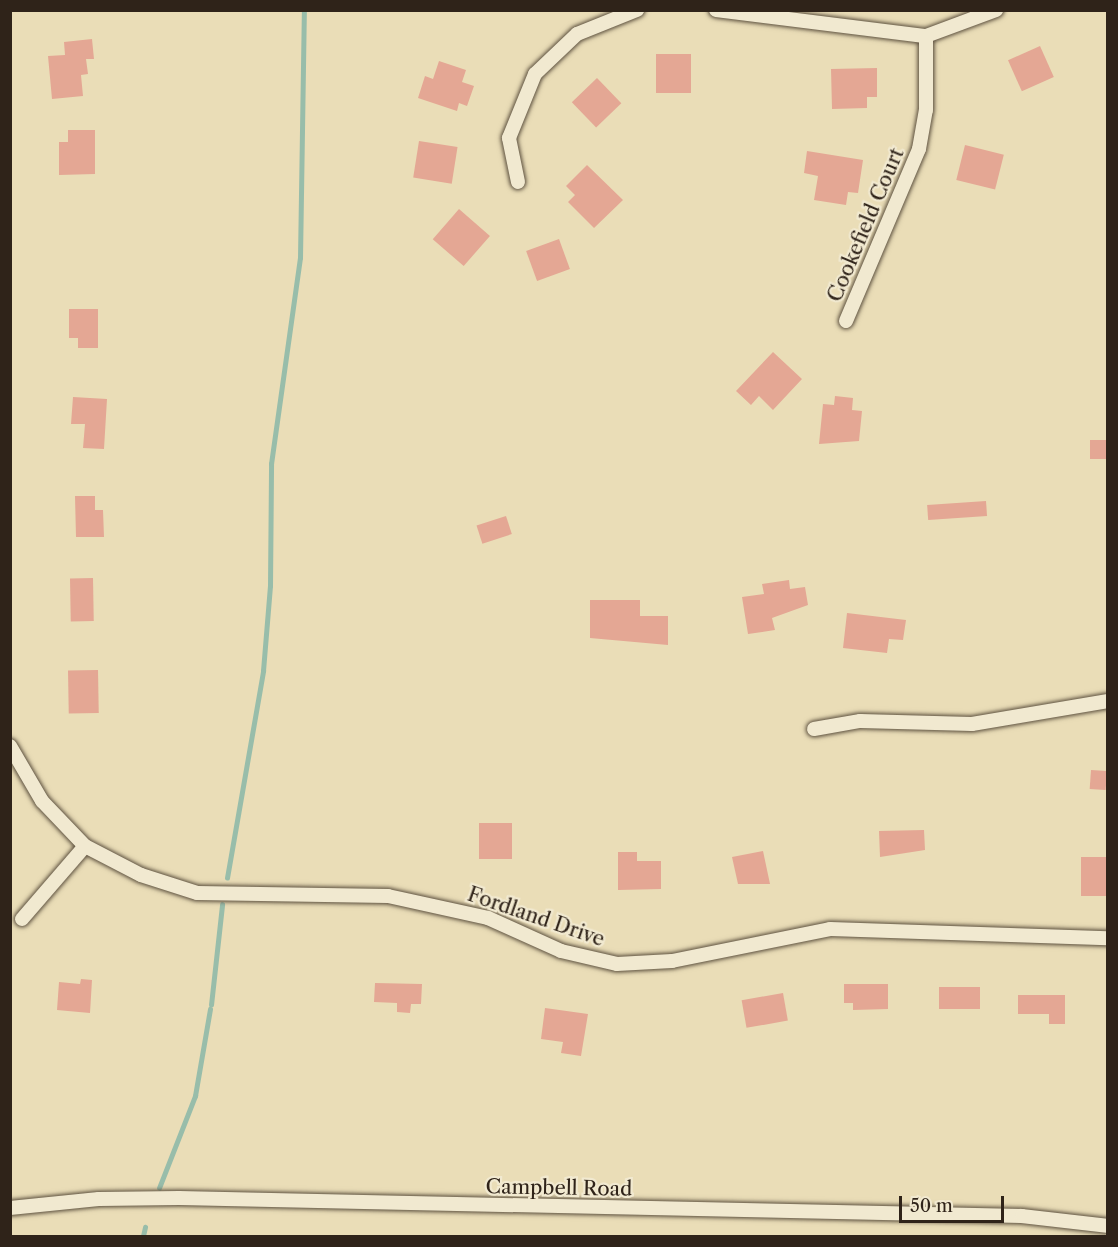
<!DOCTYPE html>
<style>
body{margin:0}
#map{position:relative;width:1118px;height:1247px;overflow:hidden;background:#eaddb7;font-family:"Libre Caslon Text",serif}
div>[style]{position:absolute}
.stream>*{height:4.5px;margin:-2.25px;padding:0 2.25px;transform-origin:2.25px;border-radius:2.25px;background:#98bdaa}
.building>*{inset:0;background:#e4a794;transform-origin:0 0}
.roads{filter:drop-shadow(0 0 2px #5e5240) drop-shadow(0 0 2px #5e5240)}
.street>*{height:14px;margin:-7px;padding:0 7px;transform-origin:7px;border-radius:7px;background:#f1e9d0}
span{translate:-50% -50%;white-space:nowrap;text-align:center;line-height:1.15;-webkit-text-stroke:4.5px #f1e9d0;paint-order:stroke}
.street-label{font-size:20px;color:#2f2319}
.frame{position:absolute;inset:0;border:12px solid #2f2319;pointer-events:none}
.scale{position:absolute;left:899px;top:1196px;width:105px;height:27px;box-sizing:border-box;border:3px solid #2f2319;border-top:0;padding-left:8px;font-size:18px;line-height:21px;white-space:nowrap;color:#2f2319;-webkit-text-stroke:4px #f1e9d0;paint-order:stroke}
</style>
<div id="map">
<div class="stream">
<i style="left:227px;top:878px;width:210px;rotate:-80.1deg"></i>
<i style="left:263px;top:671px;width:85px;rotate:-85.3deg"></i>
<i style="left:270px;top:586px;width:122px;rotate:-89.5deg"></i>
<i style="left:271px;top:464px;width:208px;rotate:-82deg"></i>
<i style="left:300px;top:258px;width:248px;rotate:-89.1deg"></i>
<i style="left:211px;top:1005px;width:101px;rotate:-83.7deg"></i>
<i style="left:159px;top:1188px;width:99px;rotate:-68.6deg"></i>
<i style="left:195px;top:1096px;width:88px;rotate:-80.2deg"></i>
<i style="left:143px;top:1236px;width:9px;rotate:-77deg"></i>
</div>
<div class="building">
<i style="clip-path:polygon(92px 39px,94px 59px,86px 59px,88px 74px,81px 75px,83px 96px,52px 99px,48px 56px,65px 55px,64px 42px)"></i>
<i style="left:1040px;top:46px;width:34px;height:35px;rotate:66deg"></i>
<i style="left:656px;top:54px;width:35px;height:39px"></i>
<i style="clip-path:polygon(439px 61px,466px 70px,462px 82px,474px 86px,467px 106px,459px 103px,457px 111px,418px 98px,425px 76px,433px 79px)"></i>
<i style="clip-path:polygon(877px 68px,877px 97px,867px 97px,867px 108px,832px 109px,831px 69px)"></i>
<i style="left:597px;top:78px;width:35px;height:35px;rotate:46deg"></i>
<i style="clip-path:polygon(68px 130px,95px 130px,95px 174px,59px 175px,59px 142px,68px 142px)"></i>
<i style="left:419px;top:141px;width:39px;height:37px;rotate:9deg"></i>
<i style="left:965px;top:145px;width:40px;height:36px;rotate:14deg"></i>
<i style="clip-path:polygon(807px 151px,863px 160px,858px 193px,848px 192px,846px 205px,814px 200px,818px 176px,804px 173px)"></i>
<i style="clip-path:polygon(587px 165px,623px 200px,594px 228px,568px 202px,575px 195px,566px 186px)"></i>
<i style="left:459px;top:209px;width:41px;height:40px;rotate:41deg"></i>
<i style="left:559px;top:239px;width:32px;height:35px;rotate:70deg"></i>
<i style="clip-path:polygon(69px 309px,98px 309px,98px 348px,78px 348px,78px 338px,69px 338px)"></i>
<i style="clip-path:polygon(773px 352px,802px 379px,773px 410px,759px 396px,751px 405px,736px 391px)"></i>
<i style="clip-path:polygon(835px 396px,853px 398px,852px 410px,862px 411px,859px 441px,819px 444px,823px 404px,834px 405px)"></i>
<i style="clip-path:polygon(73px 397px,107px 399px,104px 449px,83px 448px,85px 424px,71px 424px)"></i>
<i style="left:1090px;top:440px;width:17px;height:19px"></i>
<i style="clip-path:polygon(75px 496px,95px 496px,95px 510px,103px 510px,104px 537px,76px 537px)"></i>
<i style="left:986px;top:501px;width:15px;height:59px;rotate:86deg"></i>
<i style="left:506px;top:516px;width:19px;height:31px;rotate:72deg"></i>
<i style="left:93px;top:578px;width:43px;height:23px;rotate:89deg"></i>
<i style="clip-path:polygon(789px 580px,790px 589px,805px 587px,808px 605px,772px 618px,775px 630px,748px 634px,742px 597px,764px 594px,762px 584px)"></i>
<i style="clip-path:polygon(590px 600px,640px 600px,640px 616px,668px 616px,668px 645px,590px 638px)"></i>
<i style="clip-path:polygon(847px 613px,906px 620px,903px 640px,889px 639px,887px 653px,843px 648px)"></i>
<i style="left:98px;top:670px;width:43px;height:30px;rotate:89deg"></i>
<i style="left:1091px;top:770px;width:16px;height:19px;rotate:4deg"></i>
<i style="left:479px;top:823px;width:33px;height:36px"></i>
<i style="clip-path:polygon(924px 830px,925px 850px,880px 857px,879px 831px)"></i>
<i style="clip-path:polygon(763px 851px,770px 884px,738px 884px,732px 857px)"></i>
<i style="clip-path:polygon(618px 852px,637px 852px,637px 861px,661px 861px,661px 889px,618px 890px)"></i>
<i style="left:1081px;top:857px;width:26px;height:39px"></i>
<i style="clip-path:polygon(81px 979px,92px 980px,90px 1013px,57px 1010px,59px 982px,80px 984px)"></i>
<i style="clip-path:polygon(375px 983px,422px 984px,421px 1004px,411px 1004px,410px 1013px,397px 1012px,397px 1003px,374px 1002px)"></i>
<i style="clip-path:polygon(844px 984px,888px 984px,888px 1009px,853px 1010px,853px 1003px,844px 1003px)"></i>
<i style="left:980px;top:987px;width:22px;height:41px;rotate:90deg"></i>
<i style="left:783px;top:993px;width:28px;height:42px;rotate:80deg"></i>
<i style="clip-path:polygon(1018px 995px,1065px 995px,1065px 1024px,1049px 1024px,1049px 1014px,1018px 1014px)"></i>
<i style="clip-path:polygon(545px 1008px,588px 1014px,581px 1056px,561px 1053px,563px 1042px,541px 1039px)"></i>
</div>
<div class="roads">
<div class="street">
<i style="left:716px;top:10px;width:212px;rotate:7.1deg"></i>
<i style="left:926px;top:36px;width:75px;rotate:-20.4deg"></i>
<i style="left:518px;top:182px;width:45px;rotate:-101.6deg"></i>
<i style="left:509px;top:138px;width:69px;rotate:-67.9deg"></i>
<i style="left:535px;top:74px;width:58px;rotate:-43.6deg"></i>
<i style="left:577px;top:34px;width:65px;rotate:-21.8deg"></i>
<i style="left:846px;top:321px;width:187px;rotate:-67deg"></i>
<i style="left:919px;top:149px;width:40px;rotate:-80deg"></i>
<i style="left:926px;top:110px;width:74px;rotate:-90deg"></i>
<i style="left:814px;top:729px;width:47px;rotate:-9.9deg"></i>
<i style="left:860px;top:721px;width:112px;rotate:1.5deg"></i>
<i style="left:972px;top:724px;width:138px;rotate:-9.6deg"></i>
<i style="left:10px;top:746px;width:64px;rotate:59.8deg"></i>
<i style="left:42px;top:801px;width:62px;rotate:46.3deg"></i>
<i style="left:85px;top:846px;width:63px;rotate:27.4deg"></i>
<i style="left:141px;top:875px;width:59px;rotate:17.8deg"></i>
<i style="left:197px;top:893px;width:191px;rotate:0.9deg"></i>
<i style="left:388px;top:896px;width:102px;rotate:12.4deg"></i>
<i style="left:488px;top:918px;width:80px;rotate:24.3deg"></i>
<i style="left:561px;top:951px;width:57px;rotate:13.1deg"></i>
<i style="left:617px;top:964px;width:55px;rotate:-3.1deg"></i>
<i style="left:672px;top:961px;width:161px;rotate:-11.4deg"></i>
<i style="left:830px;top:929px;width:278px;rotate:1.9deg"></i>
<i style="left:22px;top:919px;width:96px;rotate:-49.2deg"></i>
<i style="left:10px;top:1208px;width:89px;rotate:-5.8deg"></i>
<i style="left:99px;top:1199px;width:80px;rotate:-0.7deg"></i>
<i style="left:179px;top:1198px;width:843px;rotate:1.22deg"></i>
<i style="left:1022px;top:1216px;width:87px;rotate:6.6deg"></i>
</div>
</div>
<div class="street-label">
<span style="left:866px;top:225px;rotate:-67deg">Cookefield Court</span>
<span style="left:536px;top:917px;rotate:19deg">Fordland Drive</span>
<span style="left:559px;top:1188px;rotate:1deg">Campbell Road</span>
</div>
<div class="frame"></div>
<div class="scale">50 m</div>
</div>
